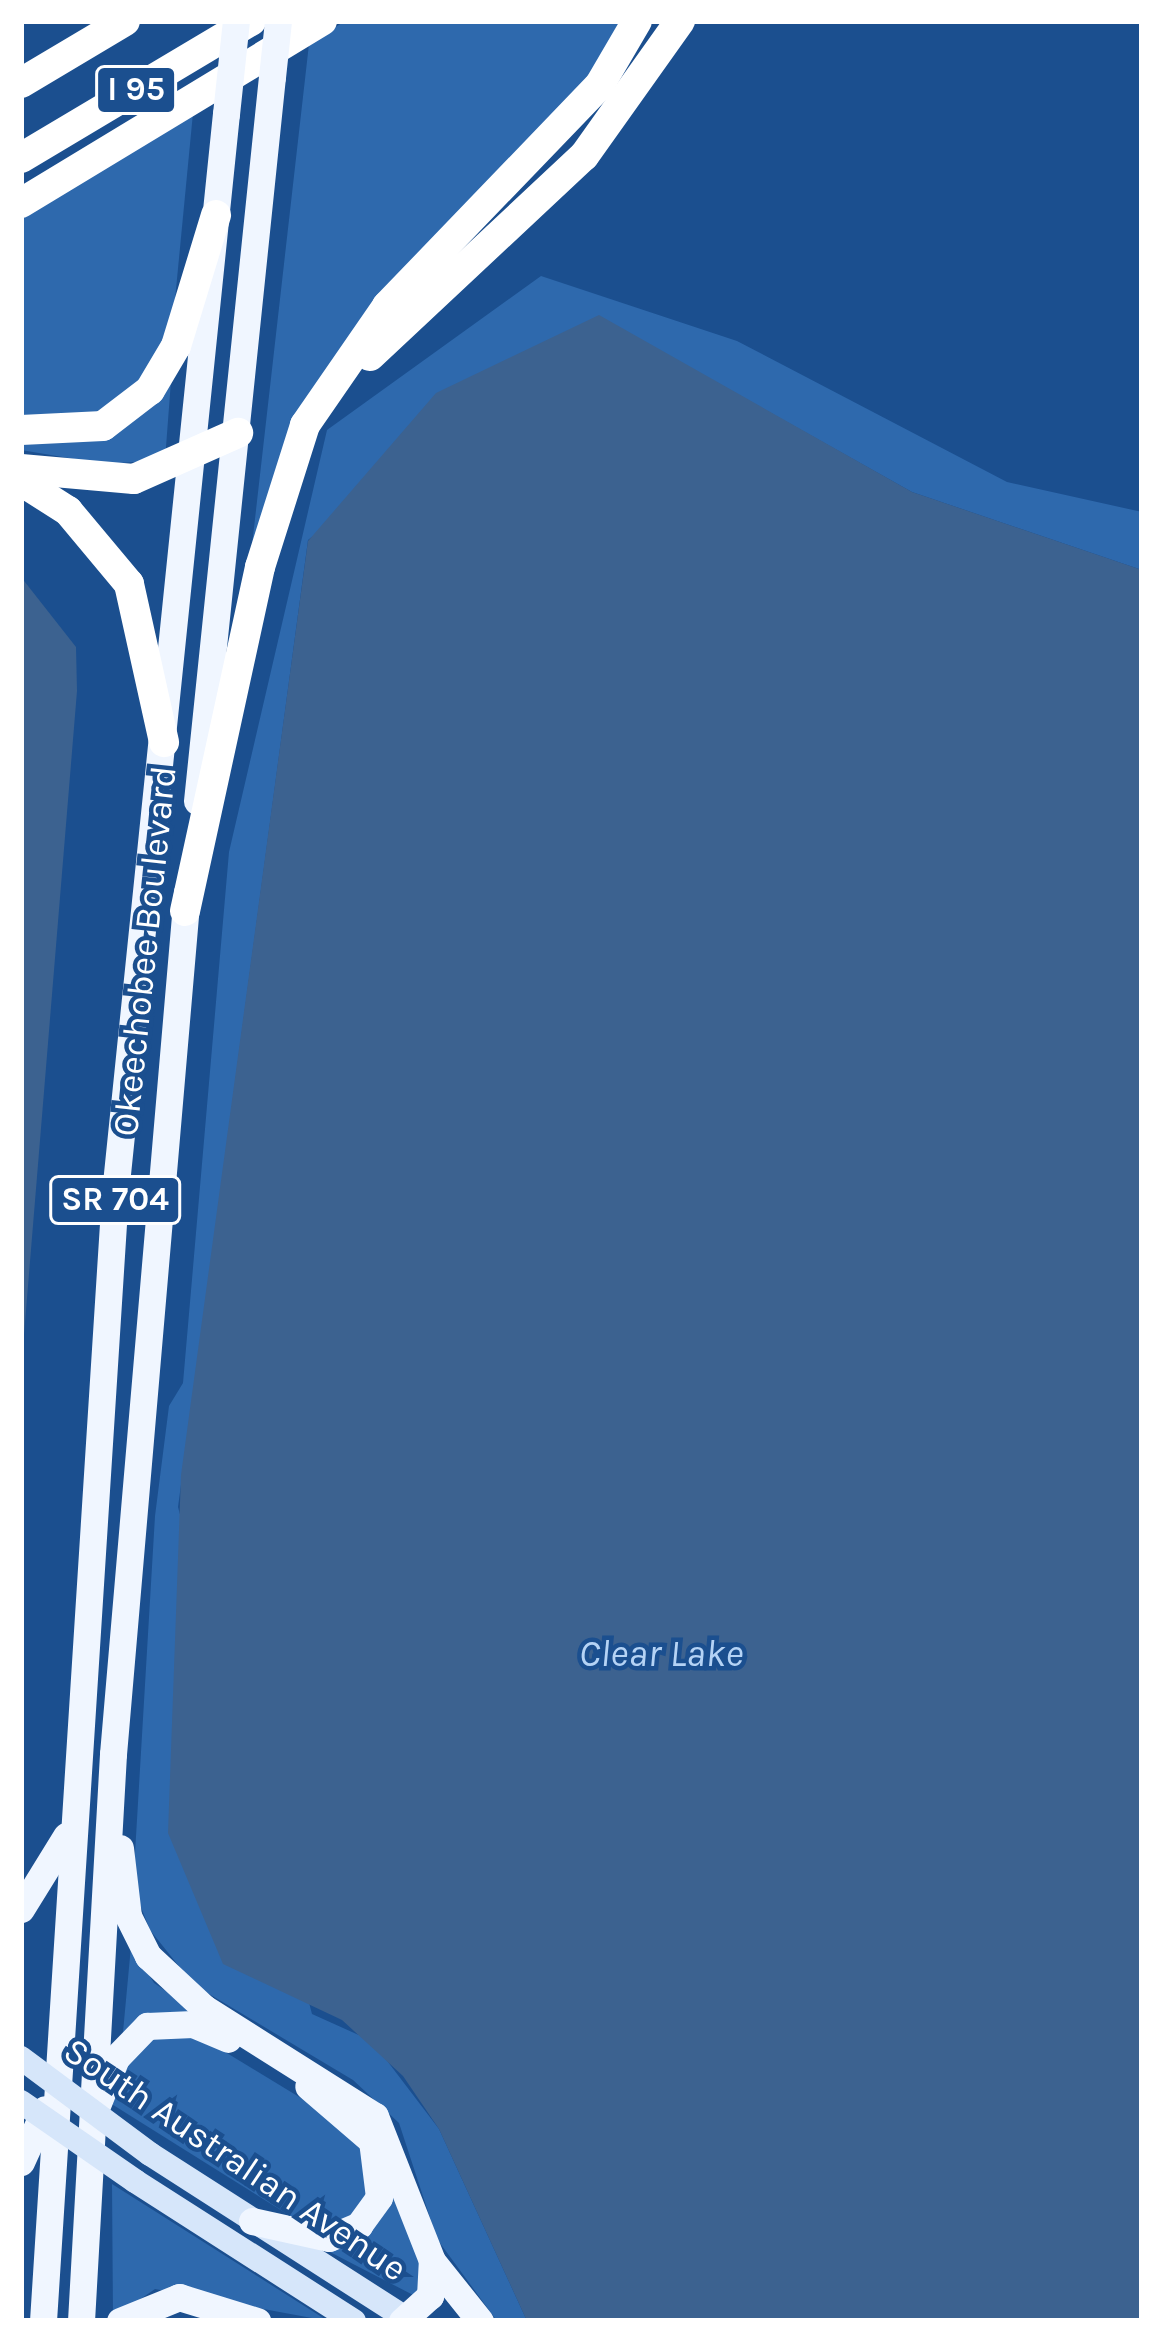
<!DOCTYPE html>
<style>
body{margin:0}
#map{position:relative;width:1163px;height:2342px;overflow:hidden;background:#1b4f8f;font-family:Karla,sans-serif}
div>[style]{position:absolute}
.green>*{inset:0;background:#2e69ad}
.water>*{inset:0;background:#3c6290}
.secondary>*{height:24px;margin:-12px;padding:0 12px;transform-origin:12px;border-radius:12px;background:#d6e6fa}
.primary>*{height:27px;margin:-13.5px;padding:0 13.5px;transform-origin:13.5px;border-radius:13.5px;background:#f0f6ff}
.highway>*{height:30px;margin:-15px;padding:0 15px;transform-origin:15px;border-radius:15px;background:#fff}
.secondary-bridge>*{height:24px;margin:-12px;padding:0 12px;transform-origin:12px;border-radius:12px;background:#d6e6fa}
.primary-bridge>*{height:27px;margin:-13.5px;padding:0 13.5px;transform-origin:13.5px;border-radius:13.5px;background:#f0f6ff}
span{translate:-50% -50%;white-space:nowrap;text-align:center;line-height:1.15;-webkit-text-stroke:9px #1b4f8f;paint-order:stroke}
.shield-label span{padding:3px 9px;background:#1b4f8f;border:3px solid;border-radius:9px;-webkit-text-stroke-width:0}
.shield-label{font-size:33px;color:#fff;font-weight:700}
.street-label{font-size:36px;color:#fff}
.water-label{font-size:39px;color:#b5d3f5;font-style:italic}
.frame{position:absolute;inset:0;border:24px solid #fff;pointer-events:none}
</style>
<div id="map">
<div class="green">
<i style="clip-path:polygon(345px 21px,626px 21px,607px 59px,372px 314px,251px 554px,309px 44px)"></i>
<i style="clip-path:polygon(193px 113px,174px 310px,158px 360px,108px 414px,21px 423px,21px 215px)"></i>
<i style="clip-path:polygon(541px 276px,737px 341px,1007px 482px,1142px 512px,1142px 570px,912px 492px,598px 316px,308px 540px,178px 1507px,312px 2014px,372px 2041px,439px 2129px,527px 2321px,497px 2321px,437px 2239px,399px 2123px,353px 2080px,194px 1985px,150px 1930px,133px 1887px,155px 1516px,169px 1406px,183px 1383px,229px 852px,327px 430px)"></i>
<i style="clip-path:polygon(171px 381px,165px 460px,104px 464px,21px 450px,21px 439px,81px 442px)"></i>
<i style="clip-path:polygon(131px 1946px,154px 1983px,199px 2013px,123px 2032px)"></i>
<i style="clip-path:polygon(160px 2030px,189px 2030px,337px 2120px,366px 2150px,371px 2188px,357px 2214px,334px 2227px,295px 2219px,110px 2103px,123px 2062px)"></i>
<i style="clip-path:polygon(392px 2181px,424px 2263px,417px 2297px,328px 2251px,372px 2232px)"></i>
<i style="clip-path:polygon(112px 2184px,328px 2321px,155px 2289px,113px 2318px)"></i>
</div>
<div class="water">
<i style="clip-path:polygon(599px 315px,912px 492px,1142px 570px,1142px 2321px,527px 2321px,439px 2129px,403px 2076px,342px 2020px,223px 1964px,168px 1833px,181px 1475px,308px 541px,436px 393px)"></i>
<i style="clip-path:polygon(21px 577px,76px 647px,77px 691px,21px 1371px)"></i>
</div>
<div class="secondary">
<i style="left:150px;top:2154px;width:309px;rotate:32.7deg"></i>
<i style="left:135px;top:2181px;width:260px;rotate:32.6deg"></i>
</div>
<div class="primary">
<i style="left:197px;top:801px;width:728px;rotate:-84.09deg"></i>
<i style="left:120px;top:1848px;width:68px;rotate:83.3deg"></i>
<i style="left:128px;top:1916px;width:45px;rotate:63.4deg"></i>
<i style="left:148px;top:1956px;width:76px;rotate:42.9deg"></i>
<i style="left:204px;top:2008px;width:202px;rotate:32.3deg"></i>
<i style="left:375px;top:2116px;width:156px;rotate:68.5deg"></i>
<i style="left:432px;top:2261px;width:77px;rotate:51.3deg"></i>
<i style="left:21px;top:1909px;width:86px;rotate:-58.3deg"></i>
<i style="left:96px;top:2108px;width:54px;rotate:-68.2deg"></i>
<i style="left:116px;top:2058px;width:45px;rotate:-45.9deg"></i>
<i style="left:147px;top:2026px;width:46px;rotate:-2.5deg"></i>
<i style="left:193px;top:2024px;width:38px;rotate:23deg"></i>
<i style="left:21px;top:2162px;width:58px;rotate:-65.6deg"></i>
<i style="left:252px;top:2221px;width:79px;rotate:12.4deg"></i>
<i style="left:329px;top:2238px;width:33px;rotate:-23deg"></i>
<i style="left:359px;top:2225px;width:34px;rotate:-54deg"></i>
<i style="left:379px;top:2197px;width:56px;rotate:-97.1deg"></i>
<i style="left:372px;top:2141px;width:84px;rotate:-139.3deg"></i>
<i style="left:43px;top:2321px;width:1130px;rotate:-86.35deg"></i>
<i style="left:115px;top:1193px;width:1085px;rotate:-84.13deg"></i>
<i style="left:81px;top:2321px;width:568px;rotate:-86.77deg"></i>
<i style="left:113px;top:1754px;width:865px;rotate:-85.09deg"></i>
<i style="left:120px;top:2321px;width:64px;rotate:-22.1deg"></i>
<i style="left:179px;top:2297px;width:82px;rotate:17.1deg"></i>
<i style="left:402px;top:2321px;width:38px;rotate:-42deg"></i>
<i style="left:430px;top:2296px;width:35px;rotate:-87deg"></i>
</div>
<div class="highway">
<i style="left:21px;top:83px;width:121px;rotate:-30.8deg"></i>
<i style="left:21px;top:158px;width:268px;rotate:-30.8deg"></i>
<i style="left:21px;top:203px;width:352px;rotate:-31.2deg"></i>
<i style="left:370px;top:356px;width:293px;rotate:-43.1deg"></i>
<i style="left:584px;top:156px;width:166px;rotate:-54.6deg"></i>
<i style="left:21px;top:430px;width:82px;rotate:-2.8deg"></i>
<i style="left:103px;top:426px;width:59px;rotate:-37.5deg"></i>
<i style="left:150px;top:390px;width:51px;rotate:-59.4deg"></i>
<i style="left:176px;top:346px;width:137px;rotate:-73deg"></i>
<i style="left:21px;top:469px;width:113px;rotate:5.1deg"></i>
<i style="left:134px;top:479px;width:114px;rotate:-23.9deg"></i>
<i style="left:21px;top:481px;width:56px;rotate:32.6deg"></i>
<i style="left:68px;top:511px;width:95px;rotate:50.1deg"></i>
<i style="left:129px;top:584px;width:162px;rotate:77.5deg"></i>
<i style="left:185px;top:911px;width:352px;rotate:-77.7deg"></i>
<i style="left:260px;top:567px;width:149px;rotate:-72.4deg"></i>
<i style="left:305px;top:425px;width:145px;rotate:-55.4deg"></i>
<i style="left:387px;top:306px;width:306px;rotate:-46.1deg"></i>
<i style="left:599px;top:86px;width:75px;rotate:-59.7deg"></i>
</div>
<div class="secondary-bridge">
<i style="left:21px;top:2058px;width:161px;rotate:36.7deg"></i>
<i style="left:21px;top:2102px;width:139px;rotate:34.7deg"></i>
</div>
<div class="primary-bridge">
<i style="left:272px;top:77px;width:56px;rotate:-83.9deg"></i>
<i style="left:226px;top:114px;width:94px;rotate:-83.9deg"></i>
</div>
<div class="shield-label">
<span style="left:136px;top:90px">I 95</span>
<span style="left:115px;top:1200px">SR 704</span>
</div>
<div class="street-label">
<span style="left:145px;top:951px;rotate:-84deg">Okeechobee Boulevard</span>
<span style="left:235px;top:2160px;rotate:34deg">South Australian Avenue</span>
</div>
<div class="water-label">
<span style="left:661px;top:1653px">Clear Lake</span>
</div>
<div class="frame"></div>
</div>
